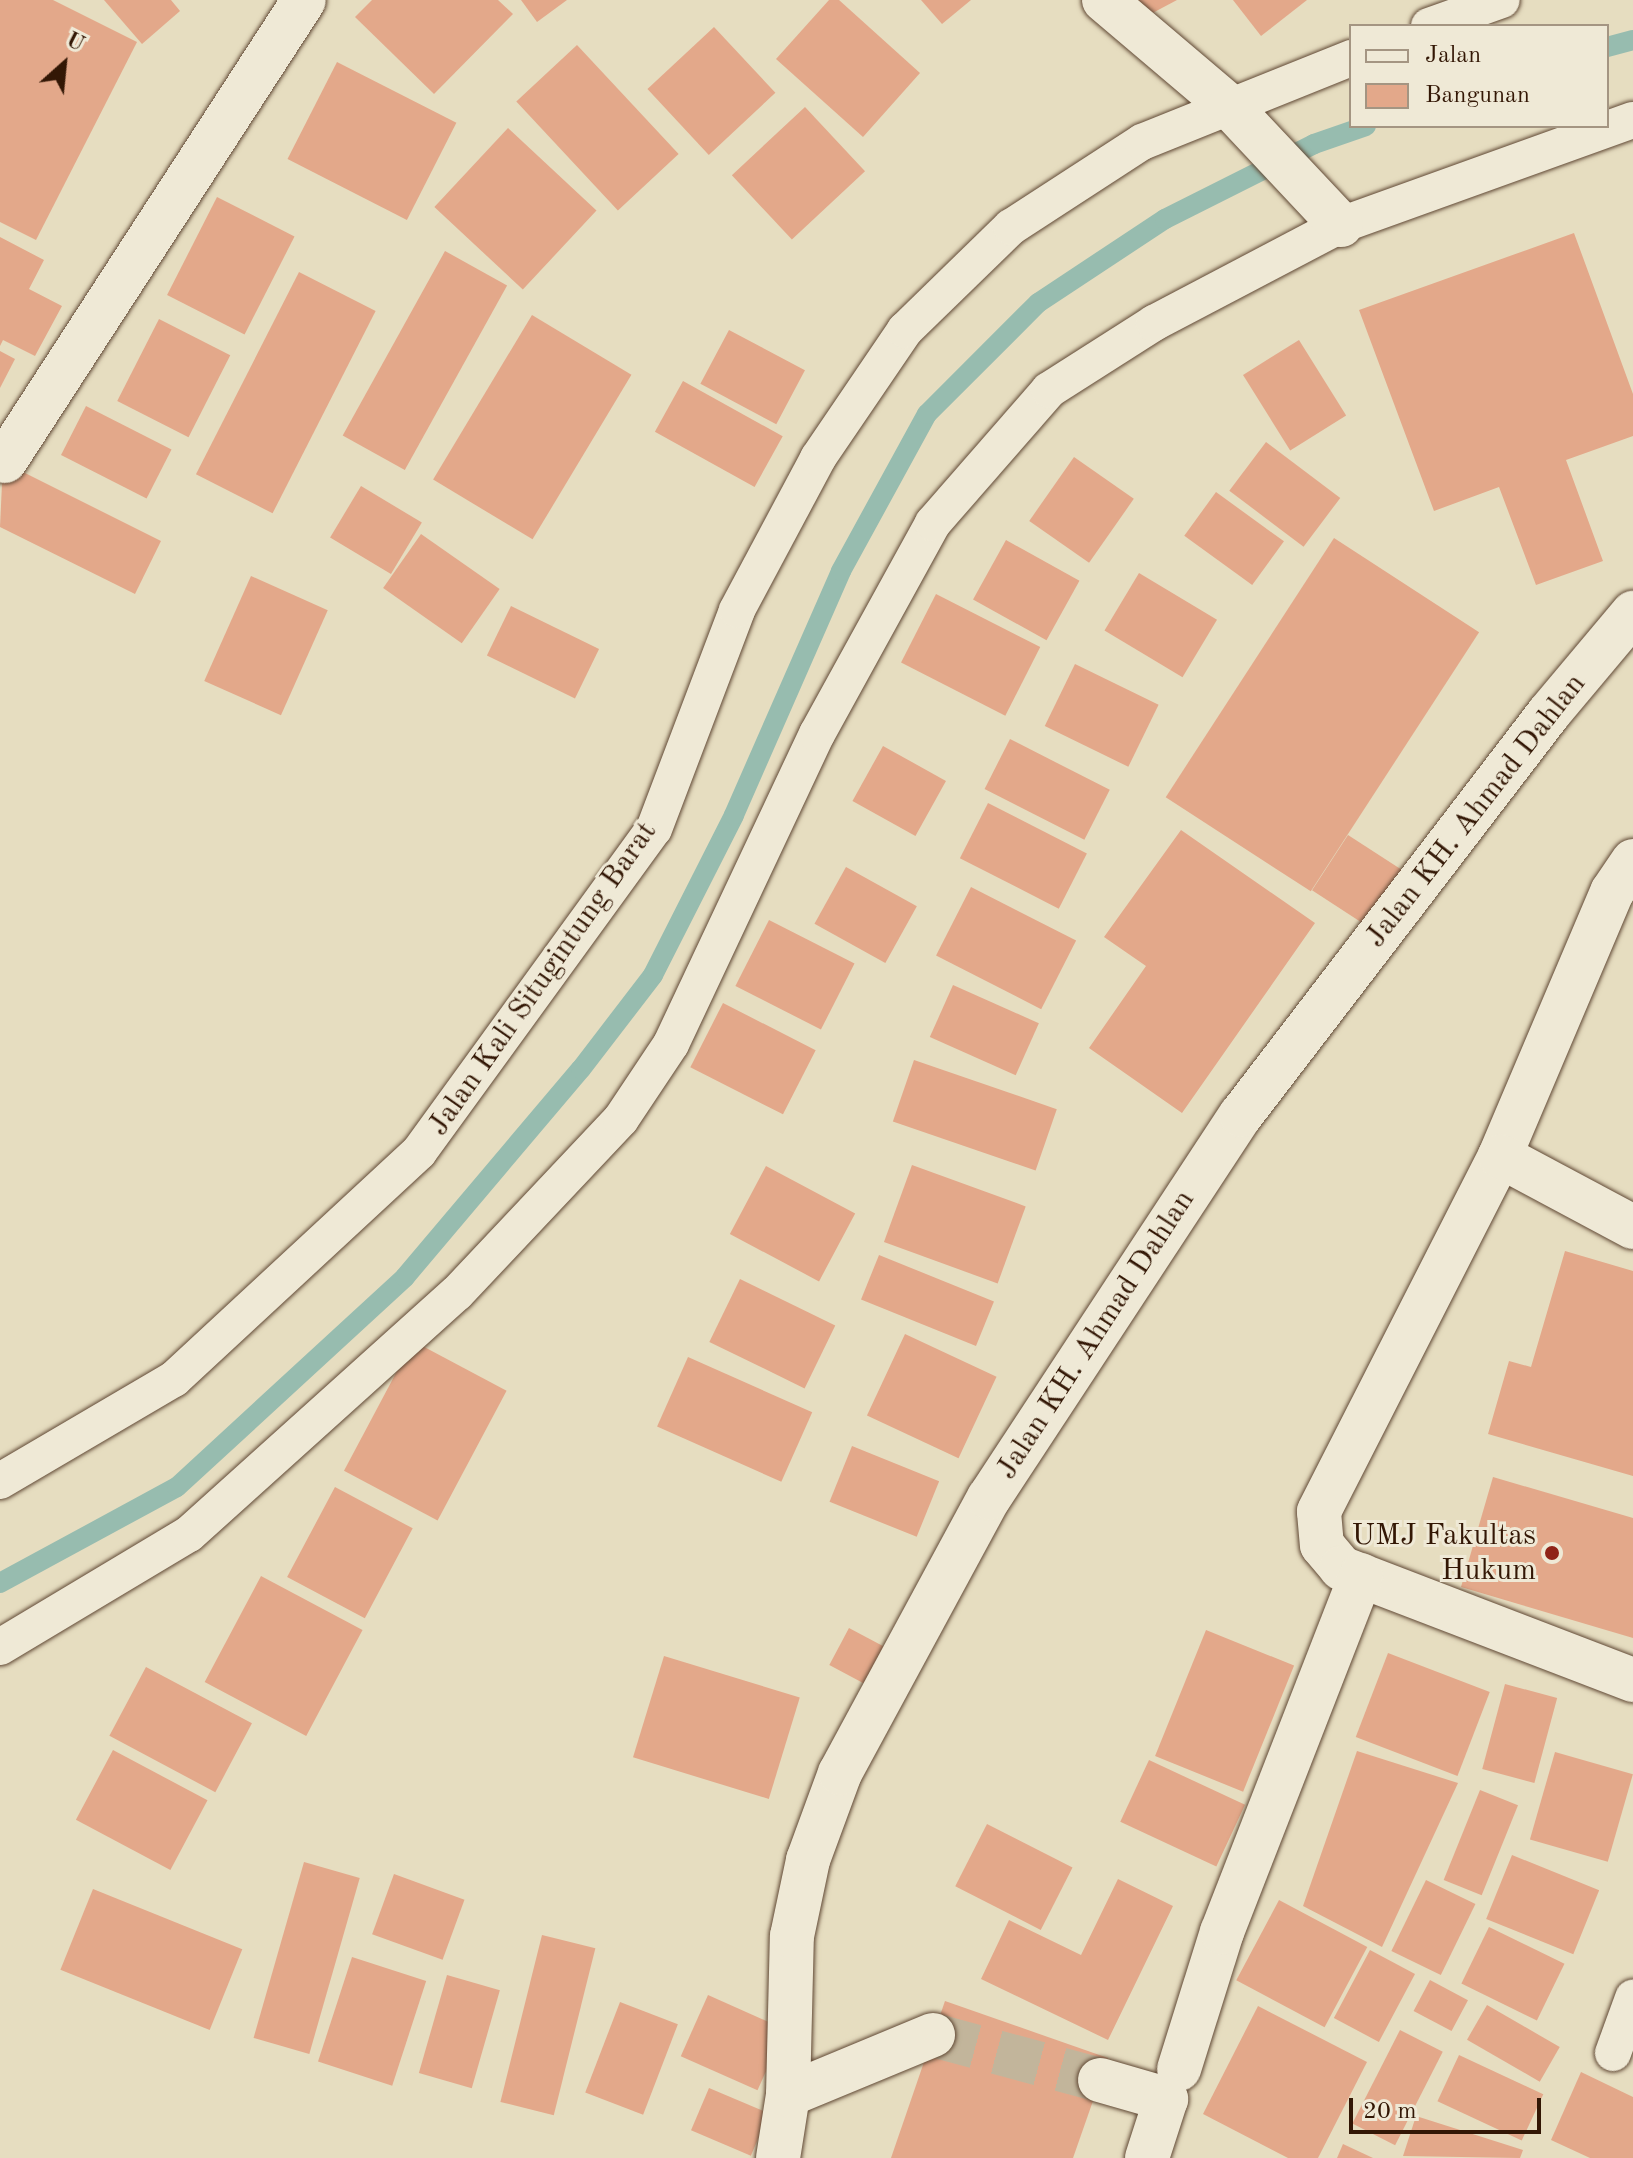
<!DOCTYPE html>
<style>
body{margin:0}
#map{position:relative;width:1633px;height:2158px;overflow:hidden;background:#e6ddc0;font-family:"Old Standard TT",serif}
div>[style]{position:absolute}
.stream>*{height:20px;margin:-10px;padding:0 10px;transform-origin:10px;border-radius:10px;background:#97bcaf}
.building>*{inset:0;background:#e3a88a;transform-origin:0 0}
.street-tunnel>*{height:44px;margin-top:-22px;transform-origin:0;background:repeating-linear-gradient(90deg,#c2b59b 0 44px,transparent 0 66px)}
.roads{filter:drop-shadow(0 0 2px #604834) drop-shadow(0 0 2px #604834)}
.lane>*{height:36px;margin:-18px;padding:0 18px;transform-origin:18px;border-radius:18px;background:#efe9d6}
.street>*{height:44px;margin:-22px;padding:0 22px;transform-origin:22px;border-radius:22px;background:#efe9d6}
.dots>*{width:22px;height:22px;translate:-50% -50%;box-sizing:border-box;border:4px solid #efe9d6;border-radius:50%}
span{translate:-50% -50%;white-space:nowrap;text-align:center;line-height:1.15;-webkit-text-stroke:6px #efe9d6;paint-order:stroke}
.street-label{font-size:30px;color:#331705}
.poi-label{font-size:30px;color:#331705}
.right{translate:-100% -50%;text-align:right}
.legend{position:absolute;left:1349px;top:24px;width:260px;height:104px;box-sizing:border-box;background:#efe9d6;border:2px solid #a49582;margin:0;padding:10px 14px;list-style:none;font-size:24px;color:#331705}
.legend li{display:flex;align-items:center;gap:16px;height:40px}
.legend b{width:40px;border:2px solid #a49582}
.north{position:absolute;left:24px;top:24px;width:80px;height:80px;-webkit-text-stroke:6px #efe9d6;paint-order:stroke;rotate:27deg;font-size:22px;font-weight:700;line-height:32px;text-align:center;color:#331705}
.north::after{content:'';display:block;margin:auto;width:28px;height:36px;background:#331705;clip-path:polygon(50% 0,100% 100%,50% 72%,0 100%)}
.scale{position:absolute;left:1349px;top:2098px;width:192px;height:36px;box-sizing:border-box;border:4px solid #331705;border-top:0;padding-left:10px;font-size:24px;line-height:28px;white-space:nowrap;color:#331705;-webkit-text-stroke:6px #efe9d6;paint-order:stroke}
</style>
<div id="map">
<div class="stream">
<i style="left:1607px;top:47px;width:27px;rotate:-15deg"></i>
<i style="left:0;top:1583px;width:201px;rotate:-28.5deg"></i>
<i style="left:177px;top:1487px;width:310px;rotate:-42.6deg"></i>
<i style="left:405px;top:1277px;width:272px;rotate:-49.8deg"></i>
<i style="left:581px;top:1069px;width:118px;rotate:-52.5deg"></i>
<i style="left:653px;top:975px;width:179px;rotate:-63.1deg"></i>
<i style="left:734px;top:815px;width:266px;rotate:-66.3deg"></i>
<i style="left:841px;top:571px;width:179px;rotate:-61.3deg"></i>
<i style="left:927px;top:414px;width:157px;rotate:-45deg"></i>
<i style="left:1038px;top:303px;width:152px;rotate:-33.5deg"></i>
<i style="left:1165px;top:219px;width:167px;rotate:-26.7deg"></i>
<i style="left:1314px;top:144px;width:55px;rotate:-19.1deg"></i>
</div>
<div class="building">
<i style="clip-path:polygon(0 0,53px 0,137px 42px,36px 240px,0 222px)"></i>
<i style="clip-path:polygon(104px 0,171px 0,180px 11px,142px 44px)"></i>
<i style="clip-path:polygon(372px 0,498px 0,513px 14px,434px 94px,355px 17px)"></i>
<i style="clip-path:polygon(521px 0,567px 0,537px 22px)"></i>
<i style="clip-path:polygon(829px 0,839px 0,920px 73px,863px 137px,776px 59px)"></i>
<i style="clip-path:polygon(921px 0,971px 0,942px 24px)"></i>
<i style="clip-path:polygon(1136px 0,1177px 0,1145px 17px)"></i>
<i style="clip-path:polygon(1233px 0,1307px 0,1261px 36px)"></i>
<i style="left:714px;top:27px;width:90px;height:91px;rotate:47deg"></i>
<i style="left:577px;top:45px;width:149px;height:83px;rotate:47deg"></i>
<i style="left:337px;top:62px;width:134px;height:109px;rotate:27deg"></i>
<i style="left:805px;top:107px;width:88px;height:100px;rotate:47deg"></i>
<i style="left:508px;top:128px;width:121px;height:108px;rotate:43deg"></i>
<i style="left:217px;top:197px;width:87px;height:110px;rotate:27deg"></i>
<i style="clip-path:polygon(1574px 233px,1633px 394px,1633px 436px,1566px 460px,1603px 561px,1536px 585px,1499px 487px,1434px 511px,1359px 310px)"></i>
<i style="clip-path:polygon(0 237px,44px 260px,29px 289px,62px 306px,35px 356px,3px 340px,0 346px)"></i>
<i style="left:445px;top:251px;width:71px;height:211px;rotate:29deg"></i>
<i style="left:299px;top:272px;width:86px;height:227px;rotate:27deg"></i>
<i style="left:532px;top:315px;width:116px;height:192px;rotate:31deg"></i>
<i style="left:159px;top:319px;width:80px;height:92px;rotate:27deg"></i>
<i style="left:729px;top:330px;width:86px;height:61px;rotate:28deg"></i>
<i style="left:1299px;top:340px;width:89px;height:66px;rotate:58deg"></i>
<i style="clip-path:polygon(0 351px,15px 359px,0 388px)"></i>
<i style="left:683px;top:381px;width:114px;height:58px;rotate:29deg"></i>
<i style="left:86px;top:406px;width:96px;height:55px;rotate:27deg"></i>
<i style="left:1266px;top:442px;width:93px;height:61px;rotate:37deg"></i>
<i style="left:1074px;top:457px;width:73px;height:78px;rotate:35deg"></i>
<i style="clip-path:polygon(3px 462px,161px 541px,135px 594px,0 527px)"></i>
<i style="left:361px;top:486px;width:71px;height:60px;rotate:31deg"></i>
<i style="left:1216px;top:492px;width:84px;height:54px;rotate:36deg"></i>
<i style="left:421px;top:534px;width:96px;height:66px;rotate:35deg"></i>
<i style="left:1334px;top:538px;width:173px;height:309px;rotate:33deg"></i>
<i style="left:1006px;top:540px;width:84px;height:68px;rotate:29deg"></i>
<i style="left:1139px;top:573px;width:91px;height:67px;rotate:31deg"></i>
<i style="left:251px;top:576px;width:84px;height:115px;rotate:24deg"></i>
<i style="left:936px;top:594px;width:117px;height:77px;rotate:27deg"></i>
<i style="left:511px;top:606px;width:98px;height:55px;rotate:26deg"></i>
<i style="left:1075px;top:664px;width:93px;height:69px;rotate:26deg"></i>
<i style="left:1010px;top:739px;width:112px;height:56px;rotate:27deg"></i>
<i style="left:883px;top:746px;width:72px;height:63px;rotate:29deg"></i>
<i style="left:988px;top:803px;width:111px;height:62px;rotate:27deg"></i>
<i style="clip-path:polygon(1181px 830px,1315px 923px,1182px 1113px,1089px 1048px,1146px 966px,1104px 937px)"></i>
<i style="left:1348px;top:835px;width:70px;height:66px;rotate:33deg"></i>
<i style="left:846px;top:867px;width:81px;height:65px;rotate:29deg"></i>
<i style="left:971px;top:887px;width:118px;height:77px;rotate:27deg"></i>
<i style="left:769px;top:920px;width:96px;height:74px;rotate:27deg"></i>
<i style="left:953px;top:985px;width:94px;height:57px;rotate:24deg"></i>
<i style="left:723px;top:1003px;width:104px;height:72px;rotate:27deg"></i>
<i style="left:914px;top:1060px;width:151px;height:65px;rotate:19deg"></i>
<i style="left:912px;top:1165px;width:121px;height:82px;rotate:20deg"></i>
<i style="left:766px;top:1166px;width:101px;height:77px;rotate:28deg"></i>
<i style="clip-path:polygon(1565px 1251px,1633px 1271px,1633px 1476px,1488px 1434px,1509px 1361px,1531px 1367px)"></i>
<i style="left:879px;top:1255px;width:124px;height:48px;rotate:22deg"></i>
<i style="left:740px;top:1279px;width:106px;height:70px;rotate:26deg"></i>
<i style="left:905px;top:1334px;width:101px;height:90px;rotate:25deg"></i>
<i style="left:413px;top:1341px;width:106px;height:147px;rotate:28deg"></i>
<i style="left:688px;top:1357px;width:136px;height:76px;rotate:24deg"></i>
<i style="left:852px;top:1446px;width:94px;height:60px;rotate:22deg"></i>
<i style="clip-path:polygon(1493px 1477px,1633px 1518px,1633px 1638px,1461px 1587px)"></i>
<i style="left:335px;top:1487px;width:88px;height:102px;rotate:28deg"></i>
<i style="left:261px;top:1576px;width:115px;height:120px;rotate:28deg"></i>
<i style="left:849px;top:1628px;width:50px;height:42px;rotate:28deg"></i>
<i style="left:1206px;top:1630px;width:95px;height:136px;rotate:22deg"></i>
<i style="left:1388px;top:1653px;width:109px;height:90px;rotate:21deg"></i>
<i style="left:664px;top:1656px;width:142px;height:106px;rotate:17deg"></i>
<i style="left:146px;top:1667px;width:120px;height:78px;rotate:28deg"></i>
<i style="left:1505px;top:1684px;width:54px;height:88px;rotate:15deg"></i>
<i style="left:113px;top:1750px;width:107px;height:79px;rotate:28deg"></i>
<i style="clip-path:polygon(1357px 1751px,1458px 1783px,1382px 1947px,1303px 1906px)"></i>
<i style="left:1555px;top:1752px;width:81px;height:91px;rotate:16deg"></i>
<i style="left:1149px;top:1760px;width:106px;height:68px;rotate:25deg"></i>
<i style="left:1480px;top:1790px;width:41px;height:97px;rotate:22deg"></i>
<i style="left:987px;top:1824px;width:96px;height:70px;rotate:27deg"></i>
<i style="left:1512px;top:1855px;width:94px;height:69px;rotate:22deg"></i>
<i style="left:304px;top:1862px;width:58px;height:183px;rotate:16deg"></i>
<i style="left:394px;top:1874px;width:75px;height:64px;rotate:20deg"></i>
<i style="clip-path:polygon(1118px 1879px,1173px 1906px,1108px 2040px,981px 1979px,1009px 1920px,1081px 1955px)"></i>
<i style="left:1426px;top:1880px;width:55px;height:79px;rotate:26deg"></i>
<i style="left:93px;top:1889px;width:161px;height:87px;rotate:22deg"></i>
<i style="left:1279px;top:1900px;width:100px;height:91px;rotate:28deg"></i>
<i style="left:1489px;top:1927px;width:84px;height:63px;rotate:26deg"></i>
<i style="left:542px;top:1935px;width:55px;height:172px;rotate:14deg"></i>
<i style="left:1370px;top:1950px;width:51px;height:77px;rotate:28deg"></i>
<i style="left:352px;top:1957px;width:78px;height:110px;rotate:18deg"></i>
<i style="left:447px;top:1975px;width:55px;height:102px;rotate:16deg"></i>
<i style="left:1430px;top:1980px;width:43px;height:35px;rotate:28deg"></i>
<i style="left:708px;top:1995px;width:84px;height:67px;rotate:24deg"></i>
<i style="clip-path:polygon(945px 2001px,1108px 2058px,1073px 2158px,891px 2158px)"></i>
<i style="left:620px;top:2002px;width:62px;height:97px;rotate:21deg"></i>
<i style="left:1487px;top:2005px;width:84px;height:40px;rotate:30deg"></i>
<i style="clip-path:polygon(1258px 2006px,1367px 2062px,1318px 2158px,1288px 2158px,1203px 2114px)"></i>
<i style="left:1400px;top:2030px;width:48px;height:105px;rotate:27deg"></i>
<i style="left:1459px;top:2055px;width:93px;height:51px;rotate:25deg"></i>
<i style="clip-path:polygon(1581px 2072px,1633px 2097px,1633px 2158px,1590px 2158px,1551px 2140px)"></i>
<i style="left:709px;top:2088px;width:65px;height:46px;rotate:23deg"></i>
<i style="clip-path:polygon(1416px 2116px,1523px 2150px,1520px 2158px,1403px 2156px)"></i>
<i style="clip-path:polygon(1343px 2144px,1373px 2158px,1337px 2158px)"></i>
</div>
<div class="street-tunnel">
<i style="left:933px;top:2035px;width:173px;rotate:15.1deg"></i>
</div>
<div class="roads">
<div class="lane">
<i style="left:1429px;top:26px;width:77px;rotate:-19.6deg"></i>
<i style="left:0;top:1481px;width:202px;rotate:-30.4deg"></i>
<i style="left:174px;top:1379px;width:334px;rotate:-42.8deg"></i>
<i style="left:419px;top:1152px;width:399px;rotate:-54deg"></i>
<i style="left:654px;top:829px;width:234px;rotate:-69.2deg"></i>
<i style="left:737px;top:610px;width:172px;rotate:-61.9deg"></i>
<i style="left:818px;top:458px;width:155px;rotate:-55.8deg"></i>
<i style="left:905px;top:330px;width:148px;rotate:-44.2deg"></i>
<i style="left:1011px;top:227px;width:156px;rotate:-33deg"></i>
<i style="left:1142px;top:142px;width:225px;rotate:-21.9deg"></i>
<i style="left:0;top:1647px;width:220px;rotate:-30.9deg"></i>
<i style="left:189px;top:1534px;width:360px;rotate:-42deg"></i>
<i style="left:457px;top:1293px;width:239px;rotate:-46.7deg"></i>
<i style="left:621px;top:1119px;width:90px;rotate:-56.3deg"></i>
<i style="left:671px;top:1044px;width:343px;rotate:-64.8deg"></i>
<i style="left:817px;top:734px;width:241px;rotate:-61.2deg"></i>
<i style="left:933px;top:523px;width:176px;rotate:-48.9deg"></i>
<i style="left:1049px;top:390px;width:125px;rotate:-32.5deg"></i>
<i style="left:1154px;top:323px;width:211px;rotate:-27.7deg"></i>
<i style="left:1341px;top:225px;width:310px;rotate:-19.8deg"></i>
<i style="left:1613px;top:2053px;width:59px;rotate:-70deg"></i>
</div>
<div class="street">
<i style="left:1104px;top:0;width:165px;rotate:40.3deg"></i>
<i style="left:1230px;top:107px;width:162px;rotate:46.8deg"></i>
<i style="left:5px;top:461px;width:549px;rotate:-57.03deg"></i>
<i style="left:1633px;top:861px;width:37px;rotate:124deg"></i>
<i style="left:1612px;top:892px;width:287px;rotate:113deg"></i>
<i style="left:1500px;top:1156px;width:399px;rotate:117deg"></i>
<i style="left:1319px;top:1512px;width:33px;rotate:85deg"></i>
<i style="left:1322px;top:1545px;width:30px;rotate:50deg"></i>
<i style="left:1341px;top:1568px;width:313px;rotate:21deg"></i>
<i style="left:1500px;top:1156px;width:151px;rotate:28.1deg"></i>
<i style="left:1179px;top:2069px;width:144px;rotate:-72.6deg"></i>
<i style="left:1222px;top:1932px;width:383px;rotate:-68.7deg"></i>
<i style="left:1100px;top:2080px;width:69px;rotate:16.1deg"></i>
<i style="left:1166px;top:2099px;width:62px;rotate:107.9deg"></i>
<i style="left:788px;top:2095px;width:157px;rotate:-22.5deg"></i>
<i style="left:778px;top:2158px;width:64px;rotate:-81deg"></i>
<i style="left:788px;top:2095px;width:159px;rotate:-88.6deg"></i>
<i style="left:792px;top:1936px;width:78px;rotate:-78.1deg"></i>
<i style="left:808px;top:1860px;width:93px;rotate:-69.8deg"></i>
<i style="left:840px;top:1773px;width:313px;rotate:-61.6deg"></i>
<i style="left:989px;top:1498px;width:458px;rotate:-56.7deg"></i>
<i style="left:1241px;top:1115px;width:506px;rotate:-52.54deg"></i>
<i style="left:1549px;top:713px;width:131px;rotate:-50deg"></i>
</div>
</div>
<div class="dots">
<i style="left:1552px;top:1553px;background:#8f2418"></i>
</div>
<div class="street-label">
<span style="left:1476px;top:811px;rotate:-52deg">Jalan KH. Ahmad Dahlan</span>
<span style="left:543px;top:979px;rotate:-55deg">Jalan Kali Situgintung Barat</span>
<span style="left:1096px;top:1335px;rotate:-57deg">Jalan KH. Ahmad Dahlan</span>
</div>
<div class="poi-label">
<span class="right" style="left:1536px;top:1553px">UMJ Fakultas<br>Hukum</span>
</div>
<ul class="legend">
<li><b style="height:10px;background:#efe9d6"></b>Jalan</li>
<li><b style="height:22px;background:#e3a88a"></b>Bangunan</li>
</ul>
<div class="north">U</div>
<div class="scale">20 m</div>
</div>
